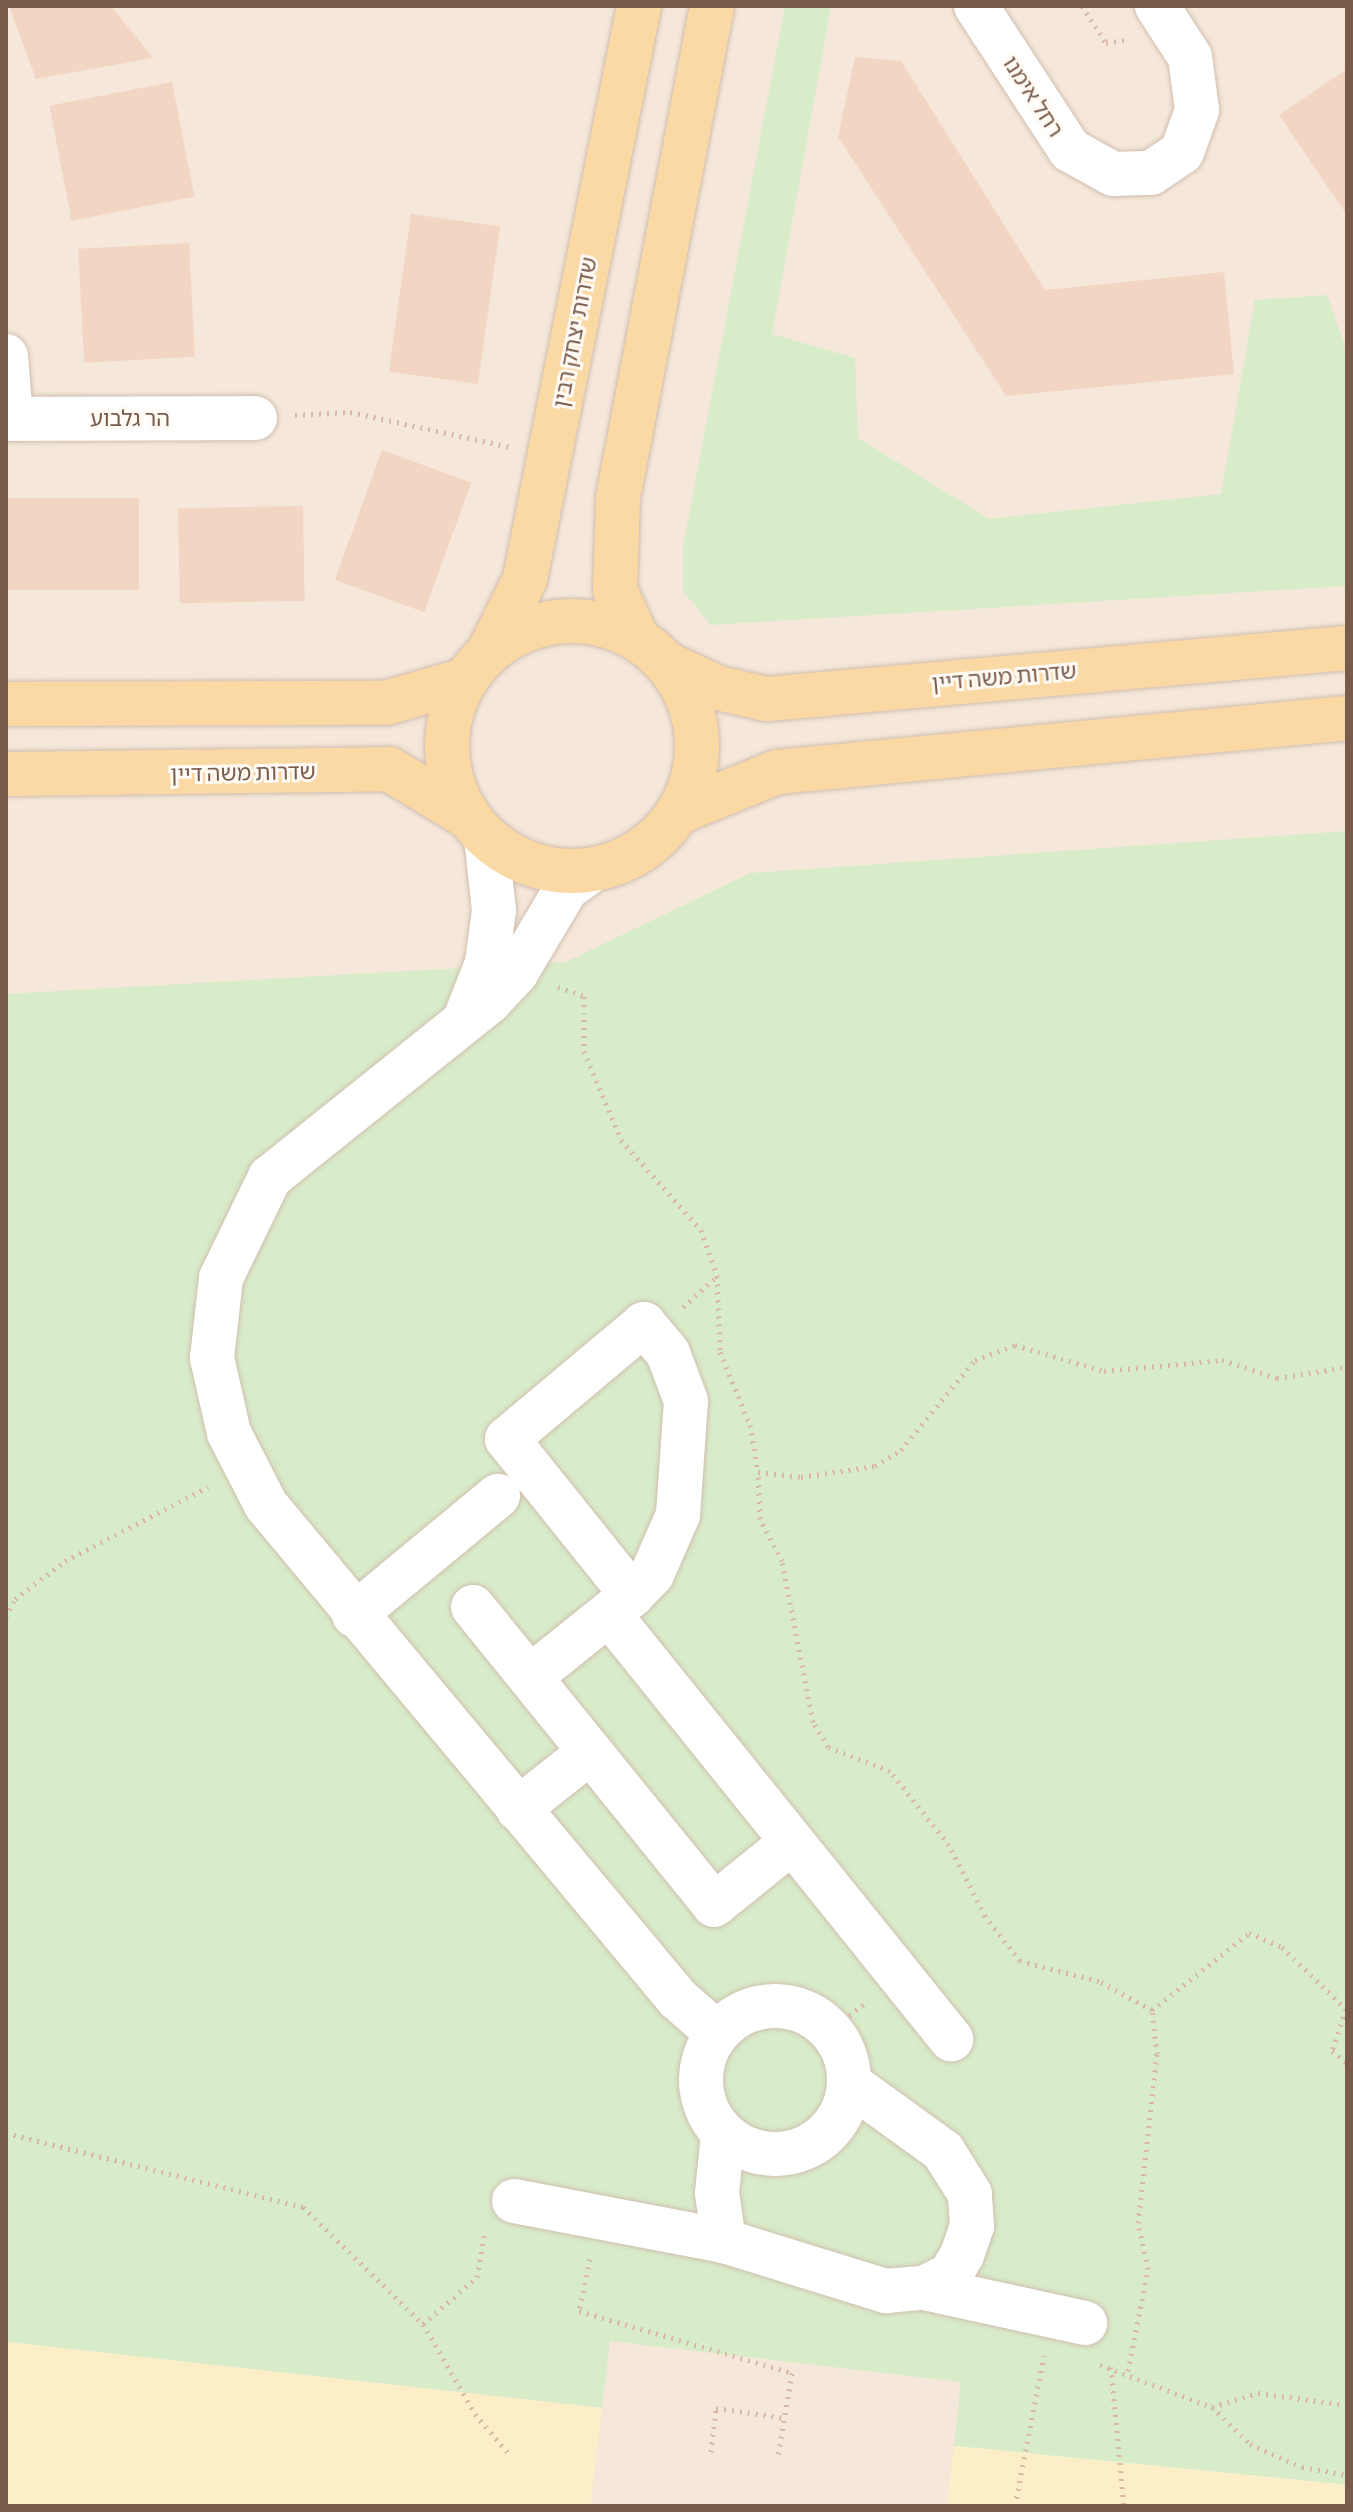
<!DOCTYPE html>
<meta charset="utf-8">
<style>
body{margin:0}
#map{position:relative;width:1353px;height:2512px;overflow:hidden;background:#fdf6ec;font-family:Commissioner,"Noto Sans Hebrew",sans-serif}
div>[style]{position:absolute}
.residential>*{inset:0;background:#f5e8da}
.green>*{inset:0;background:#d8ecc9}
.sand>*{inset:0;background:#fcefc7}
.building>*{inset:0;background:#f3d5c3;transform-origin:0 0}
.path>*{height:5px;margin-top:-2.5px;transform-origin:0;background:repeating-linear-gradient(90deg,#d9b8a5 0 2px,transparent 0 8px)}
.roads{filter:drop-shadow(0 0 2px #d1beb0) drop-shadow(0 0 2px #d1beb0)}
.minor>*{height:44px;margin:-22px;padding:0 22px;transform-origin:22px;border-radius:22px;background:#fff}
.minor>.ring{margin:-22px;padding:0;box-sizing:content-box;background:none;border:44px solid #fff;border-radius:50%}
.major>*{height:44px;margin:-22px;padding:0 22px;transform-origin:22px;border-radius:22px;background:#fbd9a5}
.major>.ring{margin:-22px;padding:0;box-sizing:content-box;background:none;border:44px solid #fbd9a5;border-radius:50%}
span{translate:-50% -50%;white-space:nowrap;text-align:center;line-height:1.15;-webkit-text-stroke:6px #fffaf3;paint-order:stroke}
.street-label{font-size:22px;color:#7a5c4d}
.frame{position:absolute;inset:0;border:8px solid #7a5c4d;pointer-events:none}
</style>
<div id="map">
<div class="residential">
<i style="clip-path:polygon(6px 6px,1347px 6px,1347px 2483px,955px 2446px,947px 2506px,590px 2506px,601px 2408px,6px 2342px)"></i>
</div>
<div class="green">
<i style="clip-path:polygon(785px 6px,831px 6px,772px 334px,855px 358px,858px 438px,989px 519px,1221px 494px,1255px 300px,1327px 295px,1347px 353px,1347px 586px,711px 625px,683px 591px,683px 547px)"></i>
<i style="clip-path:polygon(1347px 831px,1347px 2485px,954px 2446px,961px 2382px,610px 2341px,602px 2408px,6px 2342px,6px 994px,566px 962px,750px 873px)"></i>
</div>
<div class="sand">
<i style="clip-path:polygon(6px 2342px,602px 2408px,590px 2506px,6px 2506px)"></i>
<i style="clip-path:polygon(954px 2446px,1347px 2485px,1347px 2506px,947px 2506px)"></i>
</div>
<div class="building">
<i style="clip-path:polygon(9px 6px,111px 6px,153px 58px,36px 79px)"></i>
<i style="clip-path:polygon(855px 57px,901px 61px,1045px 290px,1224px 272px,1234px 374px,1006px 396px,838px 137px)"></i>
<i style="clip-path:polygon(1347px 69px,1347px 215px,1279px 115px)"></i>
<i style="left:172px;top:82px;width:117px;height:125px;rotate:79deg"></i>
<i style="left:411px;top:214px;width:90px;height:159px;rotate:8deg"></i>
<i style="left:189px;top:243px;width:114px;height:111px;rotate:87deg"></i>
<i style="left:382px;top:450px;width:95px;height:138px;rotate:20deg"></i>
<i style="left:6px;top:498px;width:133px;height:92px"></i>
<i style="left:303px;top:506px;width:95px;height:125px;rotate:89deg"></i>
</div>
<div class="path">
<i style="left:1082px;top:6px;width:44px;rotate:57deg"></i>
<i style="left:1106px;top:43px;width:22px;rotate:-10deg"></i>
<i style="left:295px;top:415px;width:55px;rotate:-3.1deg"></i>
<i style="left:350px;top:412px;width:164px;rotate:12.3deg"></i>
<i style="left:558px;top:987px;width:28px;rotate:19deg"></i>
<i style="left:584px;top:996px;width:55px;rotate:90deg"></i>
<i style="left:584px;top:1051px;width:96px;rotate:67.4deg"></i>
<i style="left:621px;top:1140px;width:120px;rotate:48.4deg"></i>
<i style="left:701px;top:1230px;width:49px;rotate:70.8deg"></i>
<i style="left:717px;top:1276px;width:76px;rotate:87.7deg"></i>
<i style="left:720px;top:1352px;width:79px;rotate:67.7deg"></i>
<i style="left:750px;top:1425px;width:48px;rotate:80.3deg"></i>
<i style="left:683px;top:1307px;width:46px;rotate:-42.4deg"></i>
<i style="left:6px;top:1617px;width:20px;rotate:-63deg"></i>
<i style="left:15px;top:1599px;width:63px;rotate:-37.2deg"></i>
<i style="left:65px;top:1561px;width:161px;rotate:-27.4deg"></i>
<i style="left:1152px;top:2010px;width:124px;rotate:-38.4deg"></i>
<i style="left:1249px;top:1933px;width:36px;rotate:23deg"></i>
<i style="left:1282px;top:1947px;width:89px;rotate:44.1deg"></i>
<i style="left:1346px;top:2009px;width:44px;rotate:108.4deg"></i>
<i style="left:1332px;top:2051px;width:19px;rotate:39deg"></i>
<i style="left:830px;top:2030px;width:48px;rotate:-37.3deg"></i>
<i style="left:6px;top:2133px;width:306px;rotate:14deg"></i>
<i style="left:303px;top:2207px;width:168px;rotate:44.3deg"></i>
<i style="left:423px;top:2324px;width:104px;rotate:60deg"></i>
<i style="left:475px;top:2414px;width:55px;rotate:49.4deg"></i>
<i style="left:590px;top:2259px;width:53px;rotate:101.9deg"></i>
<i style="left:579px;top:2311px;width:222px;rotate:16.2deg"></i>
<i style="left:792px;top:2373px;width:84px;rotate:99.6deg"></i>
<i style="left:423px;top:2324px;width:72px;rotate:-41deg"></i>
<i style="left:477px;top:2277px;width:47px;rotate:-80.1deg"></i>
<i style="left:1100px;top:2365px;width:120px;rotate:20.6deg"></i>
<i style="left:1212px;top:2407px;width:53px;rotate:44.2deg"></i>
<i style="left:1250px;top:2444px;width:57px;rotate:23.9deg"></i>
<i style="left:1302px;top:2467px;width:46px;rotate:10.1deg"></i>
<i style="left:1111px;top:2367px;width:140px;rotate:84.7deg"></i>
<i style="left:1128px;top:2371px;width:104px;rotate:-78.9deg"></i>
<i style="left:1148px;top:2269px;width:47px;rotate:-102.3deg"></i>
<i style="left:1138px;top:2223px;width:170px;rotate:-83.6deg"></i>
<i style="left:1157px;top:2054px;width:44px;rotate:-96.5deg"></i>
<i style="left:1152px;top:2010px;width:60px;rotate:-151.3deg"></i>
<i style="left:1099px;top:1981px;width:81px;rotate:-165.8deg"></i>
<i style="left:1020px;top:1961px;width:57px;rotate:-127.9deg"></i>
<i style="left:985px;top:1916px;width:80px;rotate:-116.9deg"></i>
<i style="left:949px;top:1845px;width:95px;rotate:-128.6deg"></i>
<i style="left:890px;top:1771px;width:66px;rotate:-158.8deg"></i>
<i style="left:828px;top:1747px;width:29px;rotate:-121deg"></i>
<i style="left:813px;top:1722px;width:164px;rotate:-100.9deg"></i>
<i style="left:782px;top:1561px;width:47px;rotate:-117.6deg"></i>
<i style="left:760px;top:1519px;width:47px;rotate:-92.4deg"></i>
<i style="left:758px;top:1472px;width:43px;rotate:6.6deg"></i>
<i style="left:801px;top:1477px;width:75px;rotate:-8.5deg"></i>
<i style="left:875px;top:1466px;width:31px;rotate:-32deg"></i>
<i style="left:901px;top:1450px;width:117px;rotate:-50.6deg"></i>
<i style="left:975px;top:1360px;width:43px;rotate:-20.6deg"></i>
<i style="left:1015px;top:1345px;width:93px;rotate:16.3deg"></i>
<i style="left:1104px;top:1371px;width:119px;rotate:-5.3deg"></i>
<i style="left:1222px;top:1360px;width:58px;rotate:18.1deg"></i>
<i style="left:1277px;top:1378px;width:71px;rotate:-8.9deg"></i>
<i style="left:1212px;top:2407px;width:48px;rotate:-16.9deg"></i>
<i style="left:1258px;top:2393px;width:90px;rotate:7.7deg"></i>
<i style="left:711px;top:2452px;width:44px;rotate:-83.5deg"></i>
<i style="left:716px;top:2408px;width:69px;rotate:8.4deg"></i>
<i style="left:1015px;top:2506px;width:153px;rotate:-79.1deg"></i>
</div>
<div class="roads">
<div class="minor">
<i style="left:976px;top:6px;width:172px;rotate:56.9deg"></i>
<i style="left:1070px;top:150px;width:49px;rotate:29.2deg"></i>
<i style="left:1113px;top:174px;width:38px;rotate:-2deg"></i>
<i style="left:1151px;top:173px;width:37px;rotate:-34deg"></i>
<i style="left:1182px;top:152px;width:45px;rotate:-70.3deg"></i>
<i style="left:1197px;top:110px;width:53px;rotate:-97.5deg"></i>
<i style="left:1190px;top:57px;width:61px;rotate:-122.9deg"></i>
<i style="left:6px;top:356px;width:63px;rotate:85.5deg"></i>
<i style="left:6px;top:419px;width:249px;rotate:-0.2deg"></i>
<i style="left:592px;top:870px;width:32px;rotate:144deg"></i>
<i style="left:566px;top:889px;width:98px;rotate:120.8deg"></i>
<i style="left:516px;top:973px;width:38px;rotate:133deg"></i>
<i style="left:490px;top:1001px;width:282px;rotate:141.3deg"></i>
<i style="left:270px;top:1177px;width:112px;rotate:115.9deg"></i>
<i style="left:221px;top:1278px;width:81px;rotate:96.4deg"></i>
<i style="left:212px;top:1358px;width:77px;rotate:77.2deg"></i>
<i style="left:229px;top:1433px;width:81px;rotate:62.8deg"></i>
<i style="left:266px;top:1505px;width:643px;rotate:50.17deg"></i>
<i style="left:678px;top:1999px;width:52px;rotate:41.1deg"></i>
<i style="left:467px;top:1014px;width:55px;rotate:-68.6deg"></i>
<i style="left:487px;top:963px;width:53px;rotate:-82.5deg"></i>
<i style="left:494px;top:910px;width:73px;rotate:-96.3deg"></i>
<i style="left:473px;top:1607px;width:383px;rotate:51deg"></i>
<i style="left:714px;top:1905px;width:100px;rotate:-38.9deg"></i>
<i style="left:609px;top:1614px;width:546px;rotate:51.18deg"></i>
<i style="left:354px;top:1615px;width:187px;rotate:-39.6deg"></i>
<i style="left:530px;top:1677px;width:131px;rotate:-38.8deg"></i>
<i style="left:632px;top:1595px;width:29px;rotate:-46deg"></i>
<i style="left:652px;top:1574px;width:64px;rotate:-66.2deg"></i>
<i style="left:678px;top:1515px;width:114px;rotate:-86deg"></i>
<i style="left:686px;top:1401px;width:51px;rotate:-110.6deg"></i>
<i style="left:668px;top:1353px;width:38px;rotate:-130deg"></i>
<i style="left:644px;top:1324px;width:179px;rotate:140deg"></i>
<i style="left:507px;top:1439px;width:200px;rotate:51.3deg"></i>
<i style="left:518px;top:1809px;width:92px;rotate:-38.4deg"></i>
<i class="ring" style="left:701px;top:2006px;width:104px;height:104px"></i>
<i style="left:723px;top:2134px;width:59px;rotate:95.8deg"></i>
<i style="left:717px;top:2193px;width:49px;rotate:81.7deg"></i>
<i style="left:724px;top:2241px;width:170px;rotate:17.2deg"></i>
<i style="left:886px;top:2291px;width:38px;rotate:-5deg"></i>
<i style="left:924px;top:2288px;width:29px;rotate:-27deg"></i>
<i style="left:950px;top:2275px;width:23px;rotate:-59deg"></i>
<i style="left:962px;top:2255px;width:31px;rotate:-71deg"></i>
<i style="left:972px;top:2226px;width:32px;rotate:-94deg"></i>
<i style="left:970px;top:2194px;width:51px;rotate:-122.1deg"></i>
<i style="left:943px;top:2151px;width:116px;rotate:-144.1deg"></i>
<i style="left:514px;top:2201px;width:214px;rotate:10.8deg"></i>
<i style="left:924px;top:2288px;width:165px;rotate:12.3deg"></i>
</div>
<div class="major">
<i class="ring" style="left:447px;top:621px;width:206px;height:206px"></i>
<i style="left:637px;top:638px;width:53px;rotate:-114.6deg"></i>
<i style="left:615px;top:590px;width:92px;rotate:-88.1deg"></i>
<i style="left:618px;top:498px;width:501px;rotate:-79.18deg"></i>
<i style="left:490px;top:650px;width:79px;rotate:-63.8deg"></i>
<i style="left:525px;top:579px;width:584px;rotate:-78.75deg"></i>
<i style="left:667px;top:664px;width:56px;rotate:25.2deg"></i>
<i style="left:718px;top:688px;width:50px;rotate:12.7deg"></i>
<i style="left:767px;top:699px;width:582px;rotate:-5.03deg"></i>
<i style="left:6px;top:704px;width:380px;rotate:-0.2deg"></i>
<i style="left:386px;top:703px;width:82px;rotate:-16.2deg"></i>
<i style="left:6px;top:774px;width:383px;rotate:-0.7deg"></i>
<i style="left:389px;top:769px;width:91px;rotate:31.1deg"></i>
<i style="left:679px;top:812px;width:106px;rotate:-22.2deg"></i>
<i style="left:777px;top:772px;width:573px;rotate:-5.41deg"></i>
</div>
</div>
<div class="street-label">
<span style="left:1034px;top:96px;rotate:57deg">רחל אימנו</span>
<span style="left:574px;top:332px;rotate:-79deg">שדרות יצחק רבין</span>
<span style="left:130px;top:418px">הר גלבוע</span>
<span style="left:1004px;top:676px;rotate:-5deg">שדרות משה דיין</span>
<span style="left:243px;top:772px;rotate:-1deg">שדרות משה דיין</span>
</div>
<div class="frame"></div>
</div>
